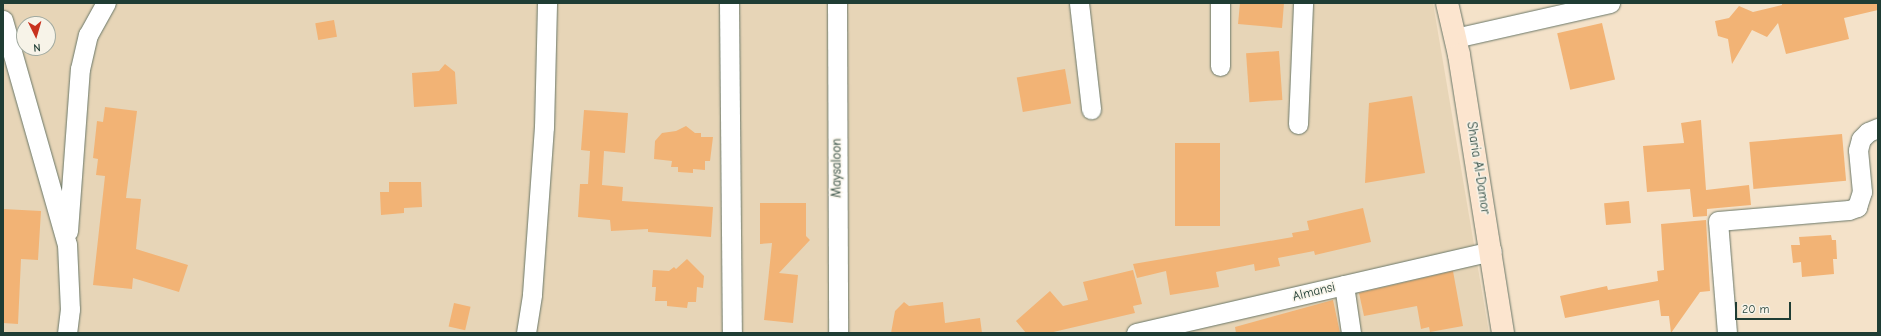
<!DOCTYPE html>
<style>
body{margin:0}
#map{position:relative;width:1881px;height:336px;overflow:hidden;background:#f4e2c9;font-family:"Comic Neue",sans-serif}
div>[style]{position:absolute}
.built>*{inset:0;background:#e7d5b7}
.building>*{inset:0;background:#f2b375;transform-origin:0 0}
.roads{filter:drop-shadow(0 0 1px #6a7768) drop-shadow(0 0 1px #6a7768)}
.street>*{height:19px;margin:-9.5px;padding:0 9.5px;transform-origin:9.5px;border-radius:9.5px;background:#fff}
.secondary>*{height:22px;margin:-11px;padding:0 11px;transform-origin:11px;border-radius:11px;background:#fce5cf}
span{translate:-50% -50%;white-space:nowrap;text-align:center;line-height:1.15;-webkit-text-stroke:3px #f7f3e8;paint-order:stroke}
.street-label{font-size:13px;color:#1f3d34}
.frame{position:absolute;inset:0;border:4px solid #1f3d34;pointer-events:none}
.north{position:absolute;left:16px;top:16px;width:40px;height:40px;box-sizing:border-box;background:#f7f3e8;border:1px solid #a1aaa0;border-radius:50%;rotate:175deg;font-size:11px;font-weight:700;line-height:16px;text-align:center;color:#1f3d34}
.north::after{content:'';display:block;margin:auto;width:14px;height:18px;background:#c8321e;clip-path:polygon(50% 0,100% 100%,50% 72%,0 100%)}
.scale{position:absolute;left:1735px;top:302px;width:56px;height:18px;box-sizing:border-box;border:2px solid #1f3d34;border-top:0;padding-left:5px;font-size:12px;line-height:14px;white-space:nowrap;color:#1f3d34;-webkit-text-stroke:3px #f7f3e8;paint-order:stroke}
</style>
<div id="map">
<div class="built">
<i style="clip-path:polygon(evenodd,3px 3px,1433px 3px,1489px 333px,3px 333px,3px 3px,24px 24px,48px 24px,48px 48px,24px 48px,24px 24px)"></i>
</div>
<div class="building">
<i style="clip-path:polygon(1240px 3px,1284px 3px,1282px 28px,1238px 24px)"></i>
<i style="clip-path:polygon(1782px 3px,1878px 3px,1878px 10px,1844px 18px,1849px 39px,1786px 54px,1778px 23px,1767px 37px,1752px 30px,1732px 64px,1728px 39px,1718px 36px,1715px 21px,1729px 18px,1739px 6px,1753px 12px,1782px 5px)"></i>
<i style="left:334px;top:20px;width:17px;height:19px;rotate:80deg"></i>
<i style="left:1602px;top:23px;width:58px;height:46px;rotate:77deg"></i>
<i style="left:1279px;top:51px;width:49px;height:33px;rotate:86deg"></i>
<i style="clip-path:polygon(445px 64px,455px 72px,457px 104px,414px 107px,412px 73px,439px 71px)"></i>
<i style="left:1065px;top:69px;width:35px;height:49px;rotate:80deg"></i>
<i style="clip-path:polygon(1412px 96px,1425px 173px,1365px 183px,1369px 103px)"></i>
<i style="clip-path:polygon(105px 107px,137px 111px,126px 198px,141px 199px,136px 249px,188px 265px,179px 292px,133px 278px,132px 289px,93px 285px,105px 176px,96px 175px,98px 159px,93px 158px,97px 121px,103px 122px)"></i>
<i style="clip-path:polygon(584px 110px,628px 113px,625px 153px,604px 151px,602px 185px,623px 187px,622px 201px,713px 207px,711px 237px,648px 232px,648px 229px,611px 231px,610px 220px,578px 217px,580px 184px,588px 184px,590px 151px,581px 150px)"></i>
<i style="clip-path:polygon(1701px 120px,1706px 190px,1749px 185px,1751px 205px,1707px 209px,1707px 216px,1693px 217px,1690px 189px,1647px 192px,1643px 146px,1684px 143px,1681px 123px)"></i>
<i style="clip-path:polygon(686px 126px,695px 133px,701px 133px,701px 137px,713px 137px,710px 161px,705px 161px,705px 170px,693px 169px,693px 173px,678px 172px,678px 167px,671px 167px,672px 161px,654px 159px,655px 141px,662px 133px,676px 131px)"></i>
<i style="left:1842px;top:134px;width:47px;height:93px;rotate:85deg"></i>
<i style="left:1175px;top:143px;width:45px;height:83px"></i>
<i style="clip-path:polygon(389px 182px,421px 182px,422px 207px,404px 208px,404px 213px,381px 215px,380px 192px,389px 192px)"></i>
<i style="left:1629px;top:201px;width:22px;height:25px;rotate:85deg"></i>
<i style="clip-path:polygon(760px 203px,806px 203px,806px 236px,810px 240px,779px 273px,798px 275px,793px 323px,764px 320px,772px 243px,760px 244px)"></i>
<i style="clip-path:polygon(1363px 208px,1371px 242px,1315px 255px,1314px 251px,1278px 258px,1280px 266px,1255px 271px,1254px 264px,1216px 272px,1219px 287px,1170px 295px,1166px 271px,1137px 278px,1133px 264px,1293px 237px,1292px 233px,1309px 230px,1307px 221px)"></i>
<i style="clip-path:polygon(3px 209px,41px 211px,38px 260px,21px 259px,18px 324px,3px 323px)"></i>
<i style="clip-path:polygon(1706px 220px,1710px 291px,1700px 292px,1671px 333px,1669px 316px,1661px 316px,1659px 300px,1565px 318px,1560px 296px,1607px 286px,1608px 290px,1658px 281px,1657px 271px,1664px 270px,1661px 224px)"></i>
<i style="clip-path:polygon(1831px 235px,1832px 240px,1836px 240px,1837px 259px,1833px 259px,1834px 274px,1802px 277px,1801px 262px,1793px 263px,1791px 245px,1800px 245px,1799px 237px)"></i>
<i style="clip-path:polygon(687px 259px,704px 276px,703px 288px,697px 287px,696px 302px,688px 302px,687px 308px,667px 306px,667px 301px,655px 301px,656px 287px,652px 287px,653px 270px,669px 271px,674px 267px,676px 269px)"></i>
<i style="clip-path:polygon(1133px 270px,1142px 304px,1133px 306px,1135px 313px,1049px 333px,1026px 333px,1016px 321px,1050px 291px,1063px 306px,1088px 300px,1083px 282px)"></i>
<i style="clip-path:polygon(1453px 271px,1463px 326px,1430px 332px,1429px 327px,1421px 329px,1417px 306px,1364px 316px,1359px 293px)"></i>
<i style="clip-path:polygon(1333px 300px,1340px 333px,1236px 333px,1235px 327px)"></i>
<i style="clip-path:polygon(904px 302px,909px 306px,943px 302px,945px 323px,980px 318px,982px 333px,891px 333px,895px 311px)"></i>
<i style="left:454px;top:303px;width:17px;height:24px;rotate:13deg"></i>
</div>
<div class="roads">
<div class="street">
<i style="left:729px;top:3px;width:330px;rotate:89.5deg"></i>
<i style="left:837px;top:3px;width:330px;rotate:89.8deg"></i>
<i style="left:1079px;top:3px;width:107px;rotate:83.5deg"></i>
<i style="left:1220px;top:3px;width:63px;rotate:90deg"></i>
<i style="left:3px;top:20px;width:233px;rotate:74.1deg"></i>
<i style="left:67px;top:244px;width:65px;rotate:87.4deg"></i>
<i style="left:70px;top:309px;width:24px;rotate:97deg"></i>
<i style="left:1455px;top:38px;width:159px;rotate:-12.7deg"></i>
<i style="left:1298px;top:124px;width:121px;rotate:-87.6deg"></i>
<i style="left:68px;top:231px;width:162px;rotate:-85.8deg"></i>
<i style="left:80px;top:69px;width:35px;rotate:-77deg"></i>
<i style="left:88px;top:35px;width:37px;rotate:-61deg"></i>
<i style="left:1344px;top:285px;width:49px;rotate:81.7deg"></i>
<i style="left:526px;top:333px;width:39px;rotate:-81deg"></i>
<i style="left:532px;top:294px;width:167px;rotate:-85.9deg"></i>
<i style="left:544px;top:127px;width:124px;rotate:-88.6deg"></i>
<i style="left:1136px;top:333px;width:365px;rotate:-13deg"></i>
<i style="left:1727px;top:333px;width:112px;rotate:-94.6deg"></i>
<i style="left:1718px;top:221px;width:131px;rotate:-4.8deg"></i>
<i style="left:1849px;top:210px;width:9px;rotate:-21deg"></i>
<i style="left:1857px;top:207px;width:16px;rotate:-72deg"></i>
<i style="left:1862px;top:192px;width:42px;rotate:-95.4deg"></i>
<i style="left:1858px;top:150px;width:11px;rotate:-75deg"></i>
<i style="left:1861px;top:139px;width:10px;rotate:-45deg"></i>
<i style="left:1868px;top:132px;width:11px;rotate:-22deg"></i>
</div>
<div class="secondary">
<i style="left:1447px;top:3px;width:53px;rotate:77deg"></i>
<i style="left:1459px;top:55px;width:281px;rotate:81deg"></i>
</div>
</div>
<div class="street-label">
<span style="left:837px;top:168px;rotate:-90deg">Maysaloon</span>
<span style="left:1478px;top:168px;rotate:81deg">Sharia Al-Damor</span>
<span style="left:1314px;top:292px;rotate:-14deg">Almansi</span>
</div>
<div class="frame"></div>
<div class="north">N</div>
<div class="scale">20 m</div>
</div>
